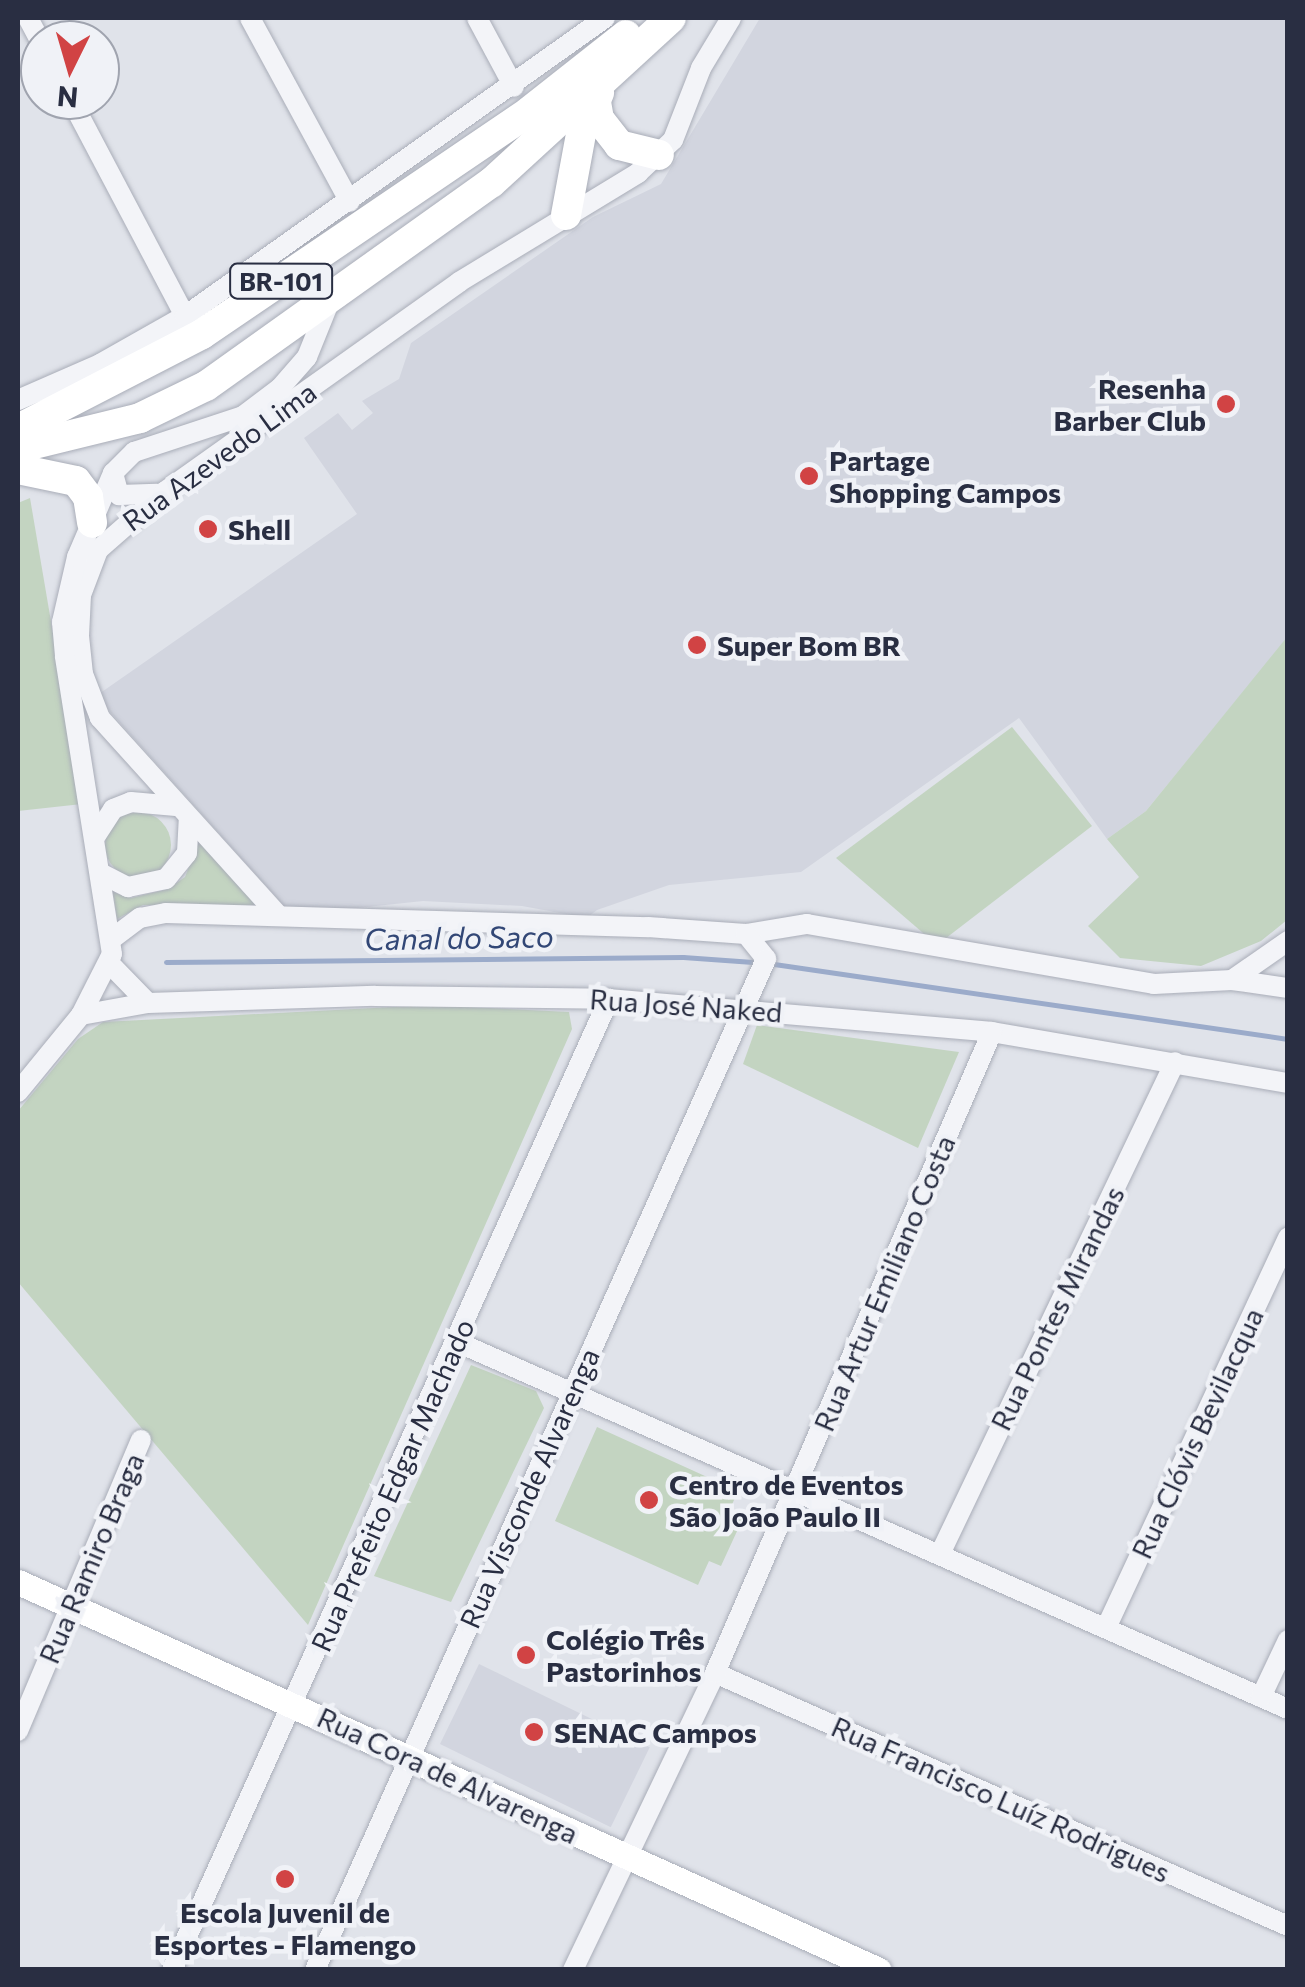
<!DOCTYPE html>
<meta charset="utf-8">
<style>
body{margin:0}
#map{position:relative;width:1305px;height:1987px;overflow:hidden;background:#e0e3ea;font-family:Commissioner,sans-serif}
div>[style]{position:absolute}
.built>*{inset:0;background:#d2d5df;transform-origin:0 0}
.green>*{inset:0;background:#c3d4c1}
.round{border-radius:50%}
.stream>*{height:5px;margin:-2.5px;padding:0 2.5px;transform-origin:2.5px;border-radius:2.5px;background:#9babca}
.roads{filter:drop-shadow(0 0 2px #a9adb8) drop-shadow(0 0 2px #a9adb8)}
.minor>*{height:20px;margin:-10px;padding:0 10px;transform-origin:10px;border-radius:10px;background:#f3f4f8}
.major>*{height:25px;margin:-12.5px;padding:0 12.5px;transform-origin:12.5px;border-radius:12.5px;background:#fff}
.highway>*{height:30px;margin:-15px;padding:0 15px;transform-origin:15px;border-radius:15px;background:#fff}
.dots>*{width:28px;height:28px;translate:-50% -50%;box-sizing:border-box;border:5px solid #f0f2f7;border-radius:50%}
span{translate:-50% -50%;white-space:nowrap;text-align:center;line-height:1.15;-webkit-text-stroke:9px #f0f2f7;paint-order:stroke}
.shield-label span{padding:2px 8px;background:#f0f2f7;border:2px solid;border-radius:8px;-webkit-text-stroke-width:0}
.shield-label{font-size:25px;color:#292e42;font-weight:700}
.poi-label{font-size:28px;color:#292e42;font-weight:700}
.right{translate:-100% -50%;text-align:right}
.left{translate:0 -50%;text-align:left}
.street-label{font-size:28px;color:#292e42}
.water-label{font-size:30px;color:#324776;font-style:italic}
.frame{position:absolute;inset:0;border:20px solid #292e42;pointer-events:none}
.north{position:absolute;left:20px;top:20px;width:100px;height:100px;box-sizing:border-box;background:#f0f2f7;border:2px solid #a0a4af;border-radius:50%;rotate:185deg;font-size:28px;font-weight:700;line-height:40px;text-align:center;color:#292e42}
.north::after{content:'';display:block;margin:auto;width:35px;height:45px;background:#d14344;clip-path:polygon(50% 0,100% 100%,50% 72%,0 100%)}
</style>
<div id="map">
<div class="built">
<i style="clip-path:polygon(760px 18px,1287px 18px,1287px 638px,1146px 811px,1107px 839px,1019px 718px,801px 872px,669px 885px,597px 910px,580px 923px,571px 915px,522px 906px,423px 901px,292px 915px,96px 696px,357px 514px,304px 438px,338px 413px,352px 430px,373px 413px,362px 401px,399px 379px,411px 343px,593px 217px,661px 184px)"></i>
<i style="left:479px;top:1664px;width:190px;height:89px;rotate:26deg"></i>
</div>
<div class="green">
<i style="clip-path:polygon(30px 498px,82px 804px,18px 811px,18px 503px)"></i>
<i style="clip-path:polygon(1287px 637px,1287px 920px,1261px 941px,1201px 966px,1120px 958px,1088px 926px,1139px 877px,1107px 839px,1146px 811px)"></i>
<i style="clip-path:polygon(1012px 727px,1092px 826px,937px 945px,836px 858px)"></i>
<i class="round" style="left:105px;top:812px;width:66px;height:66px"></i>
<i style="clip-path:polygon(199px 841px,259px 905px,143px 905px,117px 919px,113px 892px,131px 898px,168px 889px,185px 877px)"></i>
<i style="clip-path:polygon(431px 1005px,569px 1012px,572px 1029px,308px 1625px,18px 1282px,18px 1111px,78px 1039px,103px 1022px)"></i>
<i style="clip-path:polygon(757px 1025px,959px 1052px,918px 1148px,743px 1064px)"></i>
<i style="clip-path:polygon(471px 1365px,536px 1391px,544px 1408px,451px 1602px,374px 1576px)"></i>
<i style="clip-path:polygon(597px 1427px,738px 1491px,730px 1509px,744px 1516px,721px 1566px,709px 1561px,698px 1585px,555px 1521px)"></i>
</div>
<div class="stream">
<i style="left:166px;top:962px;width:517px;rotate:-0.55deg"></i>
<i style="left:683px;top:957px;width:70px;rotate:4.1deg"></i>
<i style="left:774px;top:964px;width:519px;rotate:8.3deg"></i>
</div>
<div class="roads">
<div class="minor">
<i style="left:28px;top:18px;width:26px;rotate:62deg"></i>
<i style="left:250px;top:18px;width:209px;rotate:61.5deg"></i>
<i style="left:477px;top:18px;width:78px;rotate:61.8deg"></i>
<i style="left:71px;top:100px;width:244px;rotate:62.2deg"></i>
<i style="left:18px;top:400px;width:90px;rotate:-23.7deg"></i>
<i style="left:100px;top:364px;width:98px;rotate:-29.5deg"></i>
<i style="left:185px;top:316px;width:515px;rotate:-35.36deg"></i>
<i style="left:113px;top:473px;width:23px;rotate:75deg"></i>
<i style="left:119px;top:495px;width:38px;rotate:-2deg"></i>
<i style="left:95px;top:837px;width:33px;rotate:-57deg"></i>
<i style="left:113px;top:809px;width:19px;rotate:-21deg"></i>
<i style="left:131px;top:802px;width:45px;rotate:5.1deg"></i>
<i style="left:102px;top:874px;width:29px;rotate:27deg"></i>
<i style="left:128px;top:887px;width:39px;rotate:-12deg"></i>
<i style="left:166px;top:879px;width:33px;rotate:-51deg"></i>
<i style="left:187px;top:853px;width:33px;rotate:-87deg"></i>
<i style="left:278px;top:915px;width:266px;rotate:-132.1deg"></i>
<i style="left:100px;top:718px;width:47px;rotate:-111.1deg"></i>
<i style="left:83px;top:674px;width:38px;rotate:-96deg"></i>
<i style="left:79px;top:636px;width:41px;rotate:-87.2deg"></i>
<i style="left:81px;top:595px;width:48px;rotate:-69.3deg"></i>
<i style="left:98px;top:550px;width:88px;rotate:-41.3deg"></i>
<i style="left:164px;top:492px;width:362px;rotate:-35.4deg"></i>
<i style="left:459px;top:282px;width:210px;rotate:-31.3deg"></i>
<i style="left:638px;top:173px;width:48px;rotate:-43.3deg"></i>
<i style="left:673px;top:140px;width:77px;rotate:-68.7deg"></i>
<i style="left:701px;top:68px;width:58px;rotate:-59deg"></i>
<i style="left:746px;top:934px;width:62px;rotate:-9.3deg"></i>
<i style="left:807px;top:924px;width:352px;rotate:9.8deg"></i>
<i style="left:1154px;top:984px;width:78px;rotate:-2.9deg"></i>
<i style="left:1232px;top:980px;width:57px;rotate:8.1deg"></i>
<i style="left:113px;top:938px;width:34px;rotate:-37deg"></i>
<i style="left:140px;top:918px;width:26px;rotate:-11deg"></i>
<i style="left:166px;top:913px;width:482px;rotate:1.7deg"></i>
<i style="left:648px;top:927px;width:98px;rotate:4.1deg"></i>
<i style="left:746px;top:934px;width:32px;rotate:51deg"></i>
<i style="left:766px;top:959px;width:1107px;rotate:114.04deg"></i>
<i style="left:110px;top:964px;width:54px;rotate:45.7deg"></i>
<i style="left:1232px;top:980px;width:68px;rotate:-34.9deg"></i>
<i style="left:81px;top:1015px;width:68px;rotate:-10.2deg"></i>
<i style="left:148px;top:1003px;width:227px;rotate:-1.8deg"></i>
<i style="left:375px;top:996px;width:234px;rotate:0.7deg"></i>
<i style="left:609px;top:999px;width:384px;rotate:4.9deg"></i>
<i style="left:992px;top:1032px;width:300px;rotate:9.8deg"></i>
<i style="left:18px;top:1092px;width:99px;rotate:-50.7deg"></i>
<i style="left:81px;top:1015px;width:68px;rotate:-63.1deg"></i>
<i style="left:112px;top:954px;width:302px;rotate:-99deg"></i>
<i style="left:65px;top:656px;width:34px;rotate:-95deg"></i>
<i style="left:62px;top:622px;width:67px;rotate:-77deg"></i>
<i style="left:77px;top:557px;width:91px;rotate:-66.8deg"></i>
<i style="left:113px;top:473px;width:30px;rotate:-45deg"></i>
<i style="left:134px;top:452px;width:115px;rotate:-18.3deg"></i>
<i style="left:243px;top:416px;width:46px;rotate:-37.1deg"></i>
<i style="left:280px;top:388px;width:41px;rotate:-48.9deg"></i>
<i style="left:307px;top:357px;width:61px;rotate:-68deg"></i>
<i style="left:457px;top:1342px;width:908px;rotate:23.83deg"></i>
<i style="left:940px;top:1554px;width:545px;rotate:-64.47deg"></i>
<i style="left:1106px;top:1628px;width:431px;rotate:-65deg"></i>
<i style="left:715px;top:1673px;width:626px;rotate:23.82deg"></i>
<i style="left:1261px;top:1697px;width:63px;rotate:-64.7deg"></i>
<i style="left:18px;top:1731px;width:316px;rotate:-67.1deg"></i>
<i style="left:172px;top:1970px;width:1065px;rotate:-65.77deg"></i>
<i style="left:573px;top:1970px;width:329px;rotate:-64.4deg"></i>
<i style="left:715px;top:1673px;width:698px;rotate:-66.63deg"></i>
</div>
<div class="major">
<i style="left:18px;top:1582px;width:944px;rotate:24.26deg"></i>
</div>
<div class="highway">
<i style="left:596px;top:102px;width:17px;rotate:80deg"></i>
<i style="left:599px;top:119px;width:33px;rotate:52deg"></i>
<i style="left:619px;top:145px;width:41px;rotate:14deg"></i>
<i style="left:566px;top:215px;width:82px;rotate:-79.5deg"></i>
<i style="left:581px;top:134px;width:45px;rotate:-66.3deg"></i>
<i style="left:18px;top:429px;width:207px;rotate:-27.3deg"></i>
<i style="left:202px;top:334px;width:398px;rotate:-34.2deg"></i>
<i style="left:531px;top:110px;width:121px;rotate:-38.3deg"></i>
<i style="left:18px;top:448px;width:126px;rotate:-13.8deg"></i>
<i style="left:140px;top:418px;width:73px;rotate:-25.9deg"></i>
<i style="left:206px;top:386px;width:350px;rotate:-35.5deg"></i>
<i style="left:491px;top:183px;width:244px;rotate:-42.5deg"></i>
<i style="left:18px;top:469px;width:59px;rotate:11.7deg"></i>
<i style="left:76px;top:481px;width:20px;rotate:53deg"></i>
<i style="left:88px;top:497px;width:26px;rotate:81deg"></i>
</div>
</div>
<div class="dots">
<i style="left:1226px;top:404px;background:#d14344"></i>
<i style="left:809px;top:476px;background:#d14344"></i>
<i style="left:208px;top:529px;background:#d14344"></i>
<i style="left:697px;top:645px;background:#d14344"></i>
<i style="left:649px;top:1500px;background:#d14344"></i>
<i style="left:526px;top:1655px;background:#d14344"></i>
<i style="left:534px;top:1732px;background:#d14344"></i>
<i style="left:285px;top:1879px;background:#d14344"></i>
</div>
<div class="shield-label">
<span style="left:281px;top:281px">BR-101</span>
</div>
<div class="poi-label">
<span class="right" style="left:1206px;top:404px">Resenha<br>Barber Club</span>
<span class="left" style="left:829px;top:476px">Partage<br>Shopping Campos</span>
<span class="left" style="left:228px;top:529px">Shell</span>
<span class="left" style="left:717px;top:645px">Super Bom BR</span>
<span class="left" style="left:669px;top:1500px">Centro de Eventos<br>São João Paulo II</span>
<span class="left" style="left:546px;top:1655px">Colégio Três<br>Pastorinhos</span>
<span class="left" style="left:554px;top:1732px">SENAC Campos</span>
<span style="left:285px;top:1928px">Escola Juvenil de<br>Esportes - Flamengo</span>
</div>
<div class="street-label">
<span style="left:219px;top:456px;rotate:-36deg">Rua Azevedo Lima</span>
<span style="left:686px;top:1005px;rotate:4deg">Rua José Naked</span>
<span style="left:884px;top:1283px;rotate:-67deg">Rua Artur Emiliano Costa</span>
<span style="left:1057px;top:1308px;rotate:-64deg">Rua Pontes Mirandas</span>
<span style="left:1197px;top:1433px;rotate:-65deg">Rua Clóvis Bevilacqua</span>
<span style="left:392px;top:1485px;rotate:-66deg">Rua Prefeito Edgar Machado</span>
<span style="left:529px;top:1488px;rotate:-66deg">Rua Visconde Alvarenga</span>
<span style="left:91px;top:1558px;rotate:-67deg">Rua Ramiro Braga</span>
<span style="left:448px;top:1775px;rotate:25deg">Rua Cora de Alvarenga</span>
<span style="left:1001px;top:1799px;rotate:24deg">Rua Francisco Luíz Rodrigues</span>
</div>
<div class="water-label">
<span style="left:459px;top:937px;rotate:-1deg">Canal do Saco</span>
</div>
<div class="frame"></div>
<div class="north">N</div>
</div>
